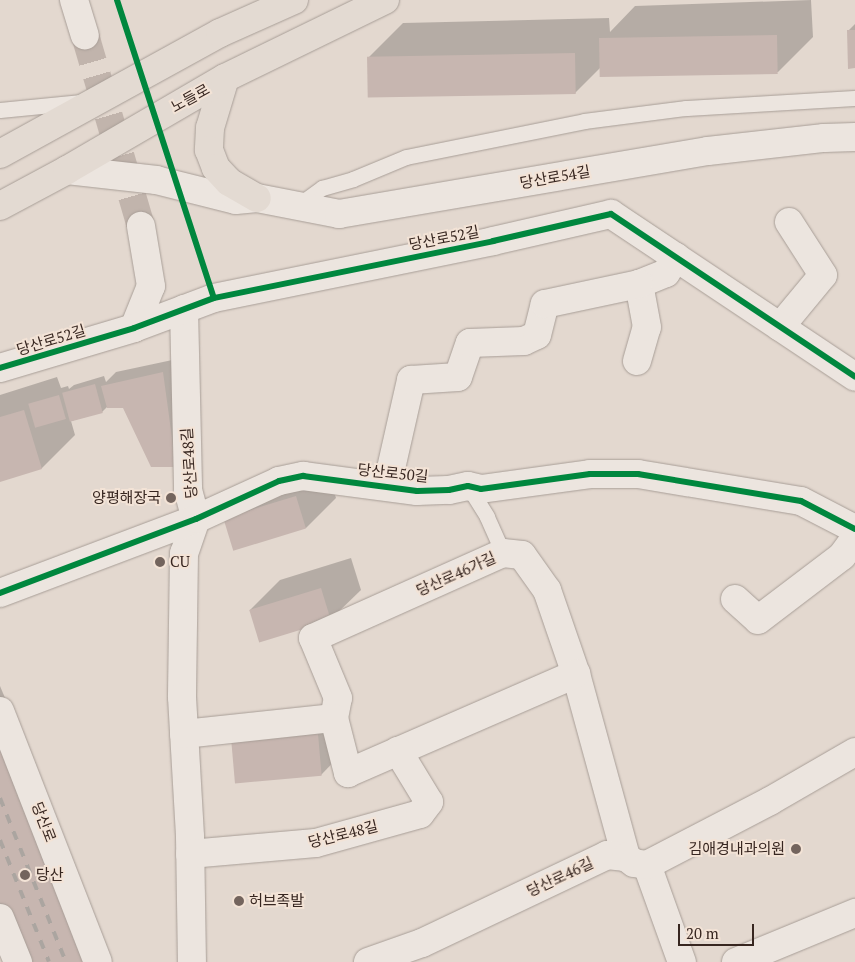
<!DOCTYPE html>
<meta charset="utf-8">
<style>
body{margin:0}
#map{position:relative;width:855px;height:962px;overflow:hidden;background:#e3d8cf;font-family:"PT Serif","Noto Sans KR",serif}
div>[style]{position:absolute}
.shadow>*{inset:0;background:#0003}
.building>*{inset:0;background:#c7b6b0;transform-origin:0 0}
.street-tunnel>*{height:28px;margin-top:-14px;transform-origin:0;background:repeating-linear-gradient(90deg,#c1b4ac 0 28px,transparent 0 42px)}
.roads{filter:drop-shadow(0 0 1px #a89e97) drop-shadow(0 0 1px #a89e97)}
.lane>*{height:15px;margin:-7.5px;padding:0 7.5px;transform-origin:7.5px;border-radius:7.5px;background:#ece5df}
.street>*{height:28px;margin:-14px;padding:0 14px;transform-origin:14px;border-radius:14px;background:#ece5df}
.secondary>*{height:28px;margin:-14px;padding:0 14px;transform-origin:14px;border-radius:14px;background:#ece5df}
.primary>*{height:28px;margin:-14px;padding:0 14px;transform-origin:14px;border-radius:14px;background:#e3dad2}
.rail>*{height:4px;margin-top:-2px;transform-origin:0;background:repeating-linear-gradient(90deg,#aba5a0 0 9px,transparent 0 18px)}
.cycleway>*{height:6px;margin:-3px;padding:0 3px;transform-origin:3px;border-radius:3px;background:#00873e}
.dots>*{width:14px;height:14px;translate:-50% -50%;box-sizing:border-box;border:2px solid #f3e3d6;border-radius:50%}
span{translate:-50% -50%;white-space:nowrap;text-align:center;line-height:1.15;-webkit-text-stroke:4px #f3e3d6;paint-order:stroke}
.street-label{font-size:15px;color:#372620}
.poi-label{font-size:15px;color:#372620}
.right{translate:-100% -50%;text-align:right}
.left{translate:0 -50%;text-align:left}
.scale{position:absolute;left:678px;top:924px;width:76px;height:22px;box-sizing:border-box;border:2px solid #372620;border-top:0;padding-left:6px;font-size:15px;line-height:18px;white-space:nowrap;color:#372620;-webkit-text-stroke:4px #f3e3d6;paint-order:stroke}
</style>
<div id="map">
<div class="shadow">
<i style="clip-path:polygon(811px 0,813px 37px,778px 72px,601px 67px,575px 93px,368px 58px,403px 23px,609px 18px,610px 32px,635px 6px)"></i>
<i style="clip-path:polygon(855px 24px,855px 67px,849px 30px)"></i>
<i style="clip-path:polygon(177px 359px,176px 466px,124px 406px,108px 406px,102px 412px,71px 421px,75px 435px,42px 468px,0 481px,0 395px,57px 377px,61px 388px,68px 386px,69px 389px,74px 385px,104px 376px,106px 382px,116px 372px)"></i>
<i style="clip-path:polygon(326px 467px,336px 498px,306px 528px,225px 519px)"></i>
<i style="clip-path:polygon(351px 558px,361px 590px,330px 620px,250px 610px,280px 580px)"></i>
<i style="clip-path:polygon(0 686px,51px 807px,112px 962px,12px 962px,0 933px)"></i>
<i style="clip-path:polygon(348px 704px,351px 744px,321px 775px,232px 742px)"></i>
</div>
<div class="building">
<i style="clip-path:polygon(847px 30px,855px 30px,855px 68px,848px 69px)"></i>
<i style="left:777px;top:35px;width:39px;height:178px;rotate:89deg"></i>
<i style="left:575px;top:53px;width:41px;height:208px;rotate:89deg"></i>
<i style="clip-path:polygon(163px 372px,176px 467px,151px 467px,123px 408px,107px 408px,101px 386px)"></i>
<i style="left:95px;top:384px;width:30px;height:34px;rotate:75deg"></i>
<i style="left:59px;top:395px;width:25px;height:32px;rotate:74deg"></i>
<i style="clip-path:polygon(24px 410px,42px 469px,0 482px,0 417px)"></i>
<i style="left:296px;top:496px;width:34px;height:76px;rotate:73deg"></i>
<i style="left:321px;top:588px;width:34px;height:75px;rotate:73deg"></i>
<i style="left:318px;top:734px;width:42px;height:87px;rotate:85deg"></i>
<i style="clip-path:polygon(0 746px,88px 962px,10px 962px,0 936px)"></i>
</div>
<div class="street-tunnel">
<i style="left:85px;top:35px;width:199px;rotate:73.7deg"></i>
</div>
<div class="roads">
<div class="lane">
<i style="left:0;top:110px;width:82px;rotate:-5.6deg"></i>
<i style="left:297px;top:206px;width:31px;rotate:-36deg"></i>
<i style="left:322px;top:188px;width:32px;rotate:-16deg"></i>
<i style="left:353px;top:179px;width:57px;rotate:-22.5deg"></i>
<i style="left:406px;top:157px;width:182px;rotate:-11.4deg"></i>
<i style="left:584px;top:121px;width:103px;rotate:-7.3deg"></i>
<i style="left:686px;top:108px;width:169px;rotate:-3.4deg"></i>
<i style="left:468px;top:486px;width:36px;rotate:58deg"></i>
<i style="left:487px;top:517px;width:39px;rotate:66deg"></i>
</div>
<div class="street">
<i style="left:74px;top:0;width:37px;rotate:73deg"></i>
<i style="left:184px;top:309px;width:181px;rotate:88.7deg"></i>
<i style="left:188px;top:490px;width:30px;rotate:75deg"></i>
<i style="left:196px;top:519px;width:36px;rotate:109deg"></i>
<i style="left:184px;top:553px;width:70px;rotate:90.8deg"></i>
<i style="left:183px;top:623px;width:74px;rotate:90.8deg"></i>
<i style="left:182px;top:697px;width:140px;rotate:86.7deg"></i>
<i style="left:190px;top:837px;width:125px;rotate:89.1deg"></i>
<i style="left:780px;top:327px;width:67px;rotate:-50.4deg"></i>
<i style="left:823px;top:275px;width:63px;rotate:-122.7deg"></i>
<i style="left:134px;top:328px;width:45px;rotate:-68deg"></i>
<i style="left:151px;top:286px;width:61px;rotate:-99.5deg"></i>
<i style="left:637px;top:361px;width:35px;rotate:-74deg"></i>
<i style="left:647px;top:327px;width:44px;rotate:-100.5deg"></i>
<i style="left:639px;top:284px;width:29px;rotate:-22deg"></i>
<i style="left:666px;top:273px;width:19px;rotate:-58deg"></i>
<i style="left:0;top:368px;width:140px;rotate:-16.6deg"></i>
<i style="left:134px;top:328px;width:85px;rotate:-20.6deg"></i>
<i style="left:214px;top:298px;width:285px;rotate:-11.5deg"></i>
<i style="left:493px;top:241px;width:121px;rotate:-12.9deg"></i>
<i style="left:611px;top:214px;width:293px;rotate:33.7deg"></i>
<i style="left:387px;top:486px;width:109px;rotate:-77.2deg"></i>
<i style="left:411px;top:380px;width:47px;rotate:-3.7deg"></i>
<i style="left:458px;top:377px;width:36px;rotate:-71deg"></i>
<i style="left:470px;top:343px;width:54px;rotate:-2.1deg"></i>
<i style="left:524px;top:341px;width:14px;rotate:-25deg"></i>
<i style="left:537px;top:335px;width:32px;rotate:-76deg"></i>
<i style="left:545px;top:304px;width:96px;rotate:-12deg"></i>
<i style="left:0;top:593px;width:210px;rotate:-20.7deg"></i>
<i style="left:196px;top:519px;width:91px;rotate:-24.6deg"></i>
<i style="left:279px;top:481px;width:25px;rotate:-12deg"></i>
<i style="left:303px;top:476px;width:115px;rotate:7.5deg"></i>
<i style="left:417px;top:491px;width:32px;rotate:-2deg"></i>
<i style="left:449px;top:490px;width:19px;rotate:-12deg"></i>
<i style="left:468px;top:486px;width:13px;rotate:13deg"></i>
<i style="left:481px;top:489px;width:110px;rotate:-7.8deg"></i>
<i style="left:590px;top:474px;width:48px"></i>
<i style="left:638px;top:474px;width:165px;rotate:9.4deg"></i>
<i style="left:801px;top:501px;width:61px;rotate:27.4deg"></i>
<i style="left:735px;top:599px;width:31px;rotate:42deg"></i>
<i style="left:758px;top:620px;width:106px;rotate:-37.3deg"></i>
<i style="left:842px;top:556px;width:22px;rotate:-54deg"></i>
<i style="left:334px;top:718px;width:20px;rotate:-79deg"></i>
<i style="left:338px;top:698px;width:65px;rotate:-112.6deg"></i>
<i style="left:313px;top:638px;width:208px;rotate:-24.1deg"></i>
<i style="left:503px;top:553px;width:19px;rotate:6deg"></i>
<i style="left:522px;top:555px;width:43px;rotate:54.5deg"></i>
<i style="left:547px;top:590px;width:89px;rotate:71deg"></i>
<i style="left:576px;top:674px;width:190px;rotate:74.7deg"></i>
<i style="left:184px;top:734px;width:151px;rotate:-6.1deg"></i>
<i style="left:334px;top:718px;width:57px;rotate:75.7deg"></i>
<i style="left:348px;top:773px;width:249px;rotate:-23.5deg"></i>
<i style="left:190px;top:854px;width:126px;rotate:-5deg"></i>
<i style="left:316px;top:843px;width:108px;rotate:-15.6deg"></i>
<i style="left:420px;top:814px;width:15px;rotate:-53deg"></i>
<i style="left:429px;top:802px;width:60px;rotate:-121.3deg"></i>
<i style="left:647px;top:865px;width:103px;rotate:70.2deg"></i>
<i style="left:368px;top:962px;width:57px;rotate:-19.4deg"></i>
<i style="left:422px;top:943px;width:205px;rotate:-25.4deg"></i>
<i style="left:607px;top:855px;width:19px;rotate:6deg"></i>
<i style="left:626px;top:857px;width:10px;rotate:37deg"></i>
<i style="left:634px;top:863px;width:13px;rotate:9deg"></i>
<i style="left:647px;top:865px;width:139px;rotate:-27.5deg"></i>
<i style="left:770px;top:801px;width:98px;rotate:-30deg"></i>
</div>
<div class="secondary">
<i style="left:67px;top:170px;width:90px;rotate:6.4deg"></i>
<i style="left:156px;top:180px;width:82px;rotate:14deg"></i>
<i style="left:236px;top:200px;width:21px;rotate:-5deg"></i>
<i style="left:257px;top:198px;width:84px;rotate:11deg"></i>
<i style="left:339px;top:214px;width:374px;rotate:-9.7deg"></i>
<i style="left:708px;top:151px;width:117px;rotate:-6.4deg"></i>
<i style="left:824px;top:138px;width:31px;rotate:-2deg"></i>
<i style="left:0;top:711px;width:269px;rotate:68.7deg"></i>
<i style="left:0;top:918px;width:48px;rotate:67.8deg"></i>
<i style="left:736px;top:962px;width:129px;rotate:-22.4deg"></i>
</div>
<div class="primary">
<i style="left:225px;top:78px;width:52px;rotate:106.7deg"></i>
<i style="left:210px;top:128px;width:22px;rotate:93deg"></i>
<i style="left:209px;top:150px;width:19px;rotate:69deg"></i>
<i style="left:216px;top:168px;width:19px;rotate:47deg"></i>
<i style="left:229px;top:182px;width:32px;rotate:30deg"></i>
<i style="left:0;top:154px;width:251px;rotate:-28.8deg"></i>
<i style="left:220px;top:33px;width:81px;rotate:-24deg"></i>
<i style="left:0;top:206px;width:76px;rotate:-28.2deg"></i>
<i style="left:67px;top:170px;width:183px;rotate:-30.2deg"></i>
<i style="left:225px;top:78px;width:178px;rotate:-26deg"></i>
</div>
</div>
<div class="rail">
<i style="left:0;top:798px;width:177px;rotate:68.1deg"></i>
<i style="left:0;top:840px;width:131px;rotate:68.1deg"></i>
</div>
<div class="cycleway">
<i style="left:117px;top:0;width:313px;rotate:72deg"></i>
<i style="left:0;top:368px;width:140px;rotate:-16.6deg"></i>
<i style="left:134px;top:328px;width:85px;rotate:-20.6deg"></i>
<i style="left:214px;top:298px;width:285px;rotate:-11.5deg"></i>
<i style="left:493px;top:241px;width:121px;rotate:-12.9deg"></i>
<i style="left:611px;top:214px;width:293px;rotate:33.7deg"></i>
<i style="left:0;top:593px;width:210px;rotate:-20.7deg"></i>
<i style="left:196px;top:519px;width:91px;rotate:-24.6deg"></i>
<i style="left:279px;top:481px;width:25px;rotate:-12deg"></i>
<i style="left:303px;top:476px;width:115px;rotate:7.5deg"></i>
<i style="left:417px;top:491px;width:32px;rotate:-2deg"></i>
<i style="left:449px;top:490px;width:19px;rotate:-12deg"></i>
<i style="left:468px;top:486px;width:13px;rotate:13deg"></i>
<i style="left:481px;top:489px;width:110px;rotate:-7.8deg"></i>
<i style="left:590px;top:474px;width:48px"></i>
<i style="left:638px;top:474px;width:165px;rotate:9.4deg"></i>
<i style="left:801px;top:501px;width:61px;rotate:27.4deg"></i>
</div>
<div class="dots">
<i style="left:171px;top:498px;background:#73645d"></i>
<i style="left:160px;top:562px;background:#73645d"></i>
<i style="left:796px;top:849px;background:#73645d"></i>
<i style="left:25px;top:875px;background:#73645d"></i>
<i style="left:239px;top:901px;background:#73645d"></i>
</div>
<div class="street-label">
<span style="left:190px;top:98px;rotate:-29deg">노들로</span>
<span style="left:555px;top:177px;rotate:-10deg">당산로54길</span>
<span style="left:444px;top:238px;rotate:-11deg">당산로52길</span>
<span style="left:51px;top:340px;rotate:-17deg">당산로52길</span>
<span style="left:189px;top:463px;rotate:-94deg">당산로48길</span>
<span style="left:393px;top:473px;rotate:6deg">당산로50길</span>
<span style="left:456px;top:574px;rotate:-24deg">당산로46가길</span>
<span style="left:44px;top:822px;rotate:69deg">당산로</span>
<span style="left:343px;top:834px;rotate:-14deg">당산로48길</span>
<span style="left:560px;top:877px;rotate:-25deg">당산로46길</span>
</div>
<div class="poi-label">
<span class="right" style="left:161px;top:498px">양평해장국</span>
<span class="left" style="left:170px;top:562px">CU</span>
<span class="right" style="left:785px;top:849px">김애경내과의원</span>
<span class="left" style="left:36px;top:875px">당산</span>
<span class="left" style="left:249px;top:901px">허브족발</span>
</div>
<div class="scale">20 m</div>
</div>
